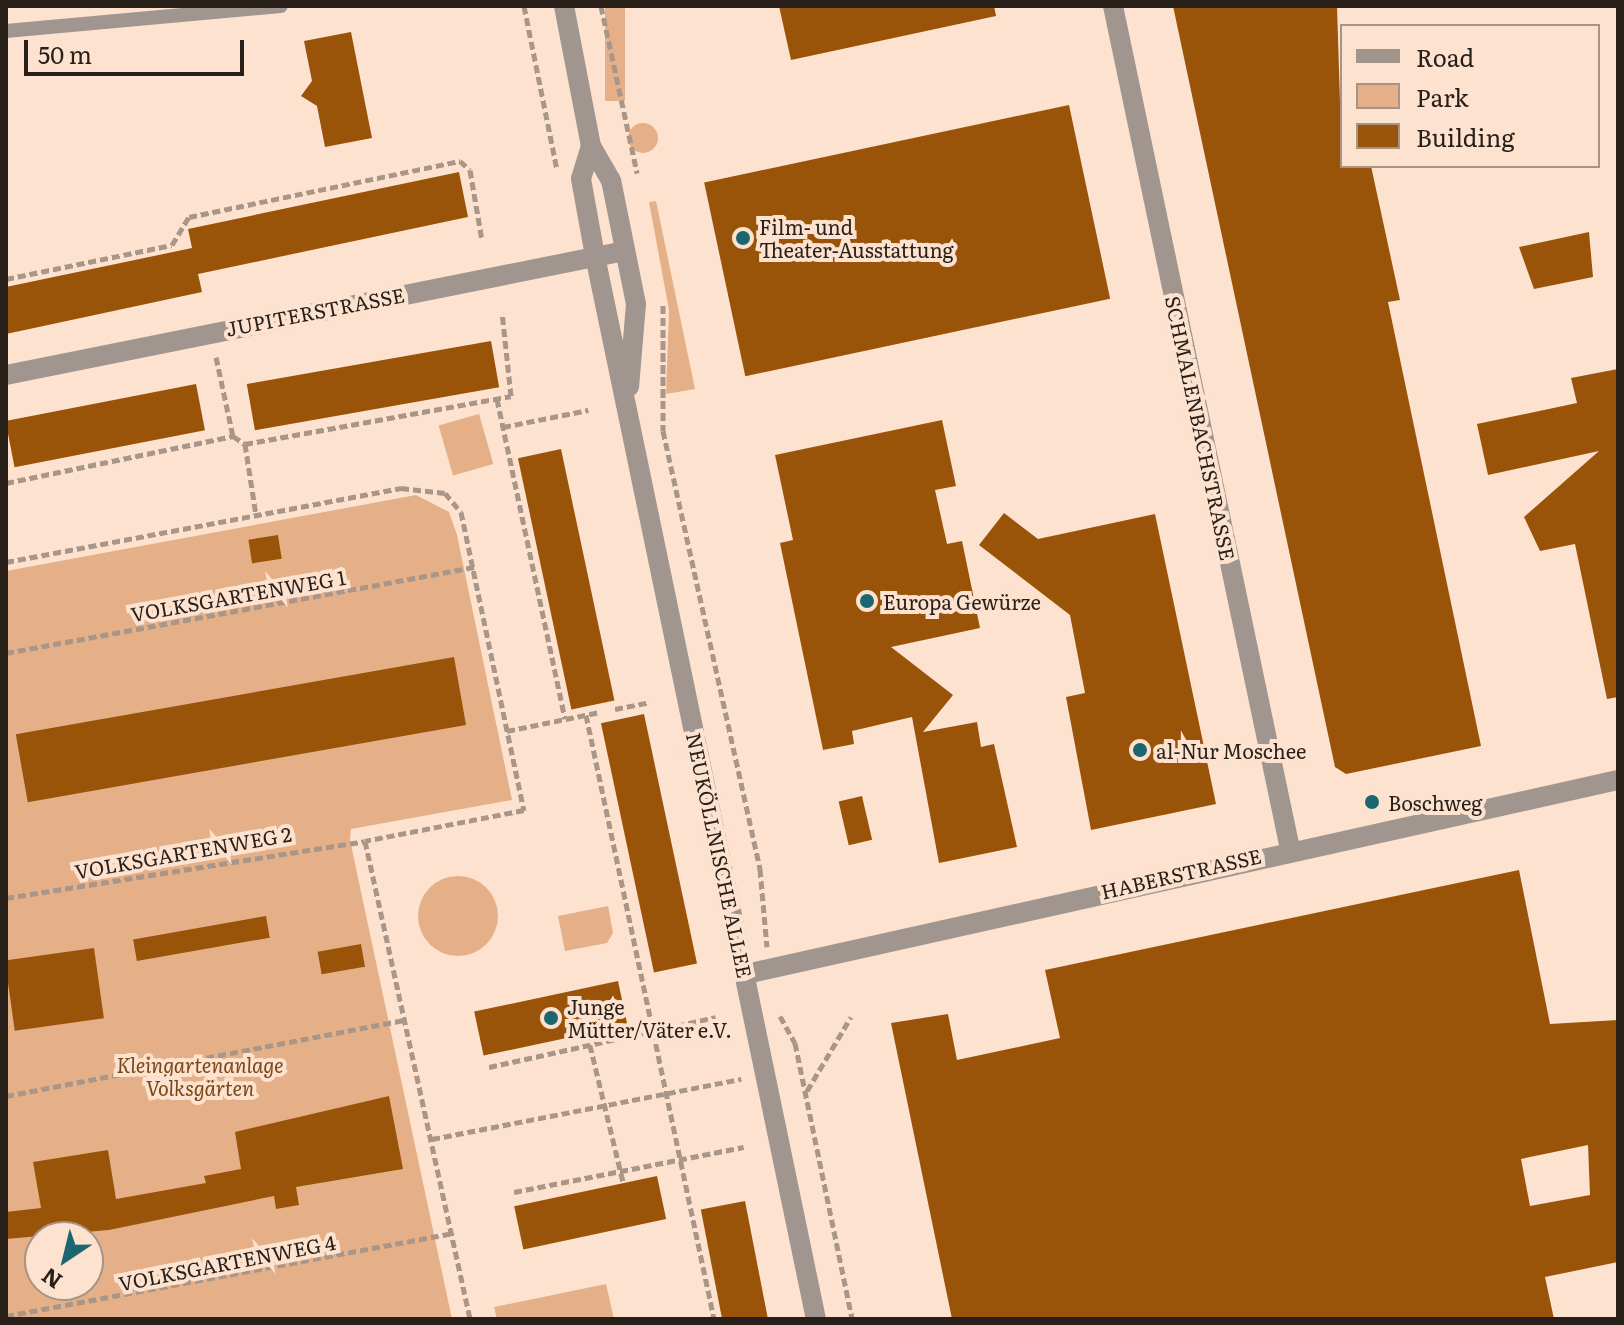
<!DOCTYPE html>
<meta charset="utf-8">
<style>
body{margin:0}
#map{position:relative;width:1624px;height:1325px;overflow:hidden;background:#fce2cf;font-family:Literata,serif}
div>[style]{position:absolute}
.green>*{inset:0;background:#e5b088;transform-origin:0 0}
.round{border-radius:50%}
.building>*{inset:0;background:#9a540a;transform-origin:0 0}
.path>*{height:5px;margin-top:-2.5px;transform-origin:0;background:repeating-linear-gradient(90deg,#a99688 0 8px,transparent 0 12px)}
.service>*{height:14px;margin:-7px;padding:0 7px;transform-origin:7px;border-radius:7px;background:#a1968f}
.minor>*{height:20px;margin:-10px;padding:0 10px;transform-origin:10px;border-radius:10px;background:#a1968f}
.dots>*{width:22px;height:22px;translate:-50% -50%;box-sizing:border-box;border:4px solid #fce2cf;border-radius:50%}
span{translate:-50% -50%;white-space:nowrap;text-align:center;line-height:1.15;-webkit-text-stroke:8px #fce2cf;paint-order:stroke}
.poi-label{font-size:20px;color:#281f18}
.left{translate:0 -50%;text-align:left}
.street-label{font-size:20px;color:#281f18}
.park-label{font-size:20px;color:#784619;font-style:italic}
.frame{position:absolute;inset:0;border:8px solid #281f18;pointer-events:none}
.legend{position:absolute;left:1340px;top:24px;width:260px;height:144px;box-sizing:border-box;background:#fce2cf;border:2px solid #a79486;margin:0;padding:10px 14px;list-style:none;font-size:24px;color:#281f18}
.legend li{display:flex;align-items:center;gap:16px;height:40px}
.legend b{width:40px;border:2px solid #a79486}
.north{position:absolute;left:24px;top:1221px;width:80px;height:80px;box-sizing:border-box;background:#fce2cf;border:2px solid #a79486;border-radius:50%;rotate:215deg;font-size:22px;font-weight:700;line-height:32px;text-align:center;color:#281f18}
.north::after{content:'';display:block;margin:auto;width:28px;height:36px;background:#1b6670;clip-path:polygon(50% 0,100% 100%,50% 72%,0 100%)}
.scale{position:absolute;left:24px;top:40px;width:220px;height:36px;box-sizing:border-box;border:4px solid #281f18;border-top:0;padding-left:10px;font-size:24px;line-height:28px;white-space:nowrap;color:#281f18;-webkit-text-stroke:6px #fce2cf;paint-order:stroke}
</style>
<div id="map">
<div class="green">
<i style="left:605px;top:6px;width:20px;height:95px"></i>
<i class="round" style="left:628px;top:123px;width:30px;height:30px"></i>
<i style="clip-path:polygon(656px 201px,695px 389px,666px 394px,669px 310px,649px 202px)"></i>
<i style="left:479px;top:414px;width:52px;height:42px;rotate:74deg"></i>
<i style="clip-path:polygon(evenodd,416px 495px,449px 512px,457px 535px,512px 800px,351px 829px,350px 840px,452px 1319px,6px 1319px,6px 571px,416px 495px,40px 1237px,88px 1237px,88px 1285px,40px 1285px,40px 1237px)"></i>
<i class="round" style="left:418px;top:876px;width:80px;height:80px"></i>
<i style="clip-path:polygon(608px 906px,613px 933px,607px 943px,565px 951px,558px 916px)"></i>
<i style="clip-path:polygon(606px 1284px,614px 1319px,497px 1319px,494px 1307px)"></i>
</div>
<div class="building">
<i style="clip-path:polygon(779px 6px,994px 6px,996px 16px,791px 60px)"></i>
<i style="clip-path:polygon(1173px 6px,1337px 6px,1342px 166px,1371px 166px,1400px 300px,1388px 302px,1481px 746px,1346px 774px,1335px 767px)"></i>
<i style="clip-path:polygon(351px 32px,372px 138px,325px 147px,317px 106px,301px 96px,312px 81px,304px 41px)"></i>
<i style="left:1069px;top:105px;width:198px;height:373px;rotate:78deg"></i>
<i style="clip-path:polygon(459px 172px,468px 217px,198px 274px,202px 292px,6px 334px,6px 287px,192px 248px,188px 229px)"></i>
<i style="clip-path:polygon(1589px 232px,1593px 277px,1534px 289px,1519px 247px)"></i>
<i style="left:491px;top:341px;width:47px;height:248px;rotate:80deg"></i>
<i style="clip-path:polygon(1618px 369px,1618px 697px,1607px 699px,1575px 544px,1540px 551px,1524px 517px,1599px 451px,1488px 475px,1477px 424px,1577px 403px,1571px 378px)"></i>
<i style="left:196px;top:384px;width:47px;height:194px;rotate:79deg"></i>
<i style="clip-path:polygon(942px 420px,956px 486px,935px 490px,947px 544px,962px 541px,980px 628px,891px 647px,953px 695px,923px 732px,977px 722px,981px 747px,994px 744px,1017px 847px,939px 863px,912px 717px,852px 731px,854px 744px,823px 750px,780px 543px,793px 540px,775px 455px)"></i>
<i style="left:561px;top:449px;width:257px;height:44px;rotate:78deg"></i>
<i style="clip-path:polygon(1004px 513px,1038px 539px,1155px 514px,1216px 804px,1091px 830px,1066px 697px,1085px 693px,1070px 615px,979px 545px)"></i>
<i style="left:278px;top:535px;width:24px;height:30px;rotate:81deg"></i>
<i style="left:454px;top:657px;width:69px;height:445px;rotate:80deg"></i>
<i style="left:644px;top:714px;width:255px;height:44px;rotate:78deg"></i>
<i style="left:862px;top:796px;width:45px;height:24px;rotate:77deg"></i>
<i style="clip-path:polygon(evenodd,1519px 870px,1550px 1024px,1618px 1020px,1618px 1262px,1545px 1277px,1554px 1319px,952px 1319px,891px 1023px,948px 1014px,957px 1060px,1060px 1038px,1045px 970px,1519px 870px,1588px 1145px,1590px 1195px,1530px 1206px,1521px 1159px,1588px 1145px)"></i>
<i style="left:266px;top:916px;width:22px;height:135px;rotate:80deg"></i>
<i style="left:361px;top:944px;width:23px;height:44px;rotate:80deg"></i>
<i style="left:94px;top:948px;width:71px;height:90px;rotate:82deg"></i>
<i style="left:618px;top:981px;width:45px;height:147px;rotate:78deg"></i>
<i style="clip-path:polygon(389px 1096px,403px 1169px,296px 1187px,299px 1205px,276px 1209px,274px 1196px,109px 1230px,6px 1239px,6px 1212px,41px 1208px,33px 1162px,108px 1150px,116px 1199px,206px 1183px,204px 1176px,241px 1169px,235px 1132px)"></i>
<i style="left:657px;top:1176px;width:44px;height:146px;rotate:78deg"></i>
<i style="left:745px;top:1201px;width:120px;height:45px;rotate:79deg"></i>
</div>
<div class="path">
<i style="left:524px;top:6px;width:167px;rotate:78.6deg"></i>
<i style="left:601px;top:6px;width:171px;rotate:77.8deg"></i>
<i style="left:6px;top:279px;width:169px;rotate:-11.6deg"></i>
<i style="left:172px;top:245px;width:33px;rotate:-59deg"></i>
<i style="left:189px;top:217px;width:277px;rotate:-11.7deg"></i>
<i style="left:460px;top:161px;width:13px;rotate:42deg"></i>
<i style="left:470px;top:170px;width:71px;rotate:80.3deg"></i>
<i style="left:663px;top:305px;width:126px;rotate:90deg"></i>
<i style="left:663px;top:431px;width:449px;rotate:77.5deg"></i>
<i style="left:760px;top:869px;width:78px;rotate:84.9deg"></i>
<i style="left:216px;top:357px;width:81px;rotate:77.9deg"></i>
<i style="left:233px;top:436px;width:14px;rotate:34deg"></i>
<i style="left:245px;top:444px;width:270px;rotate:-10.2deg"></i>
<i style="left:511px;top:396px;width:84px;rotate:-96.1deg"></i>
<i style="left:497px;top:399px;width:327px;rotate:78deg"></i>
<i style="left:503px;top:427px;width:87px;rotate:-11.3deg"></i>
<i style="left:245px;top:444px;width:72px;rotate:81.2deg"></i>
<i style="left:6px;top:483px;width:232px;rotate:-11.7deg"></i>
<i style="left:6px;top:562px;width:402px;rotate:-10.6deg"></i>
<i style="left:401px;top:488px;width:44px;rotate:6.5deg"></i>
<i style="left:445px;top:493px;width:25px;rotate:50deg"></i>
<i style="left:461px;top:512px;width:305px;rotate:78.1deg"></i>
<i style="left:524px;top:810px;width:162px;rotate:169deg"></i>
<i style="left:365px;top:841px;width:489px;rotate:77.6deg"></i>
<i style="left:6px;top:653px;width:476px;rotate:-10.4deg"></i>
<i style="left:615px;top:709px;width:36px;rotate:-11deg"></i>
<i style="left:586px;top:715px;width:617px;rotate:78.03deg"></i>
<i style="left:507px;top:731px;width:95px;rotate:-11.5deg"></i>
<i style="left:1371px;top:798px;width:4px;rotate:76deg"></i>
<i style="left:6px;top:898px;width:363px;rotate:-9deg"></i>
<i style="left:780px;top:1016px;width:31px;rotate:61deg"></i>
<i style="left:795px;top:1043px;width:282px;rotate:78.3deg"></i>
<i style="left:587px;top:1033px;width:153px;rotate:76.4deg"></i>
<i style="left:489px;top:1067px;width:232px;rotate:-12.4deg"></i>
<i style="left:807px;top:1091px;width:86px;rotate:-59.3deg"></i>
<i style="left:6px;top:1096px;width:404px;rotate:-10.8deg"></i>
<i style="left:432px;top:1139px;width:315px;rotate:-11deg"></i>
<i style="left:514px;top:1192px;width:234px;rotate:-11.1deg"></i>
<i style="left:6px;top:1316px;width:455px;rotate:-10.5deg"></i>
</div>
<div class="service">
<i style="left:6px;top:31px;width:276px;rotate:-5.2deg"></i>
</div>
<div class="minor">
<i style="left:564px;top:6px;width:143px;rotate:79.1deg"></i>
<i style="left:591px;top:146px;width:39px;rotate:60deg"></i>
<i style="left:611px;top:180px;width:126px;rotate:78.6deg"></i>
<i style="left:636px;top:304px;width:83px;rotate:94.8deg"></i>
<i style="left:1113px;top:6px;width:861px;rotate:78.14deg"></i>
<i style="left:591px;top:146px;width:34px;rotate:107deg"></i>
<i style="left:581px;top:179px;width:78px;rotate:79.7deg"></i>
<i style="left:595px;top:256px;width:1086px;rotate:78.26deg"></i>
<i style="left:6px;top:375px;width:631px;rotate:-11.33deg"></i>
<i style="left:746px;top:974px;width:893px;rotate:-12.54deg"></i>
</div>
<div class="dots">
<i style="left:743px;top:238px;background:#1b6670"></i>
<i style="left:867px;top:601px;background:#1b6670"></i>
<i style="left:1140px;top:750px;background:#1b6670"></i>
<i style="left:1372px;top:802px;background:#1b6670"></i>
<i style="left:551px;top:1018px;background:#1b6670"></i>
</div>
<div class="poi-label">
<span class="left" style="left:759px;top:238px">Film- und<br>Theater-Ausstattung</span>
<span class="left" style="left:883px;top:601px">Europa Gewürze</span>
<span class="left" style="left:1156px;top:750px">al-Nur Moschee</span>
<span class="left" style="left:1388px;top:802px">Boschweg</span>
<span class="left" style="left:567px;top:1018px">Junge<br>Mütter/Väter e.V.</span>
</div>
<div class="street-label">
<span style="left:315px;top:311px;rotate:-11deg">JUPITERSTRASSE</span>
<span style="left:1201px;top:428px;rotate:78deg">SCHMALENBACHSTRASSE</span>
<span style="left:238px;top:595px;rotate:-10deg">VOLKSGARTENWEG 1</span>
<span style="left:183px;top:852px;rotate:-10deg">VOLKSGARTENWEG 2</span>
<span style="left:720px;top:855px;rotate:78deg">NEUKÖLLNISCHE ALLEE</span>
<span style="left:1181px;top:873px;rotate:-13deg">HABERSTRASSE</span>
<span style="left:227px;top:1262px;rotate:-11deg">VOLKSGARTENWEG 4</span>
</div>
<div class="park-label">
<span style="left:200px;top:1076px">Kleingartenanlage<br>Volksgärten</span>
</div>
<div class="frame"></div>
<ul class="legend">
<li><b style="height:10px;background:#a1968f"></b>Road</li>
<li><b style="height:22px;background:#e5b088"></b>Park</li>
<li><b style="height:22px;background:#9a540a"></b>Building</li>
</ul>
<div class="north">N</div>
<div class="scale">50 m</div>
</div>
